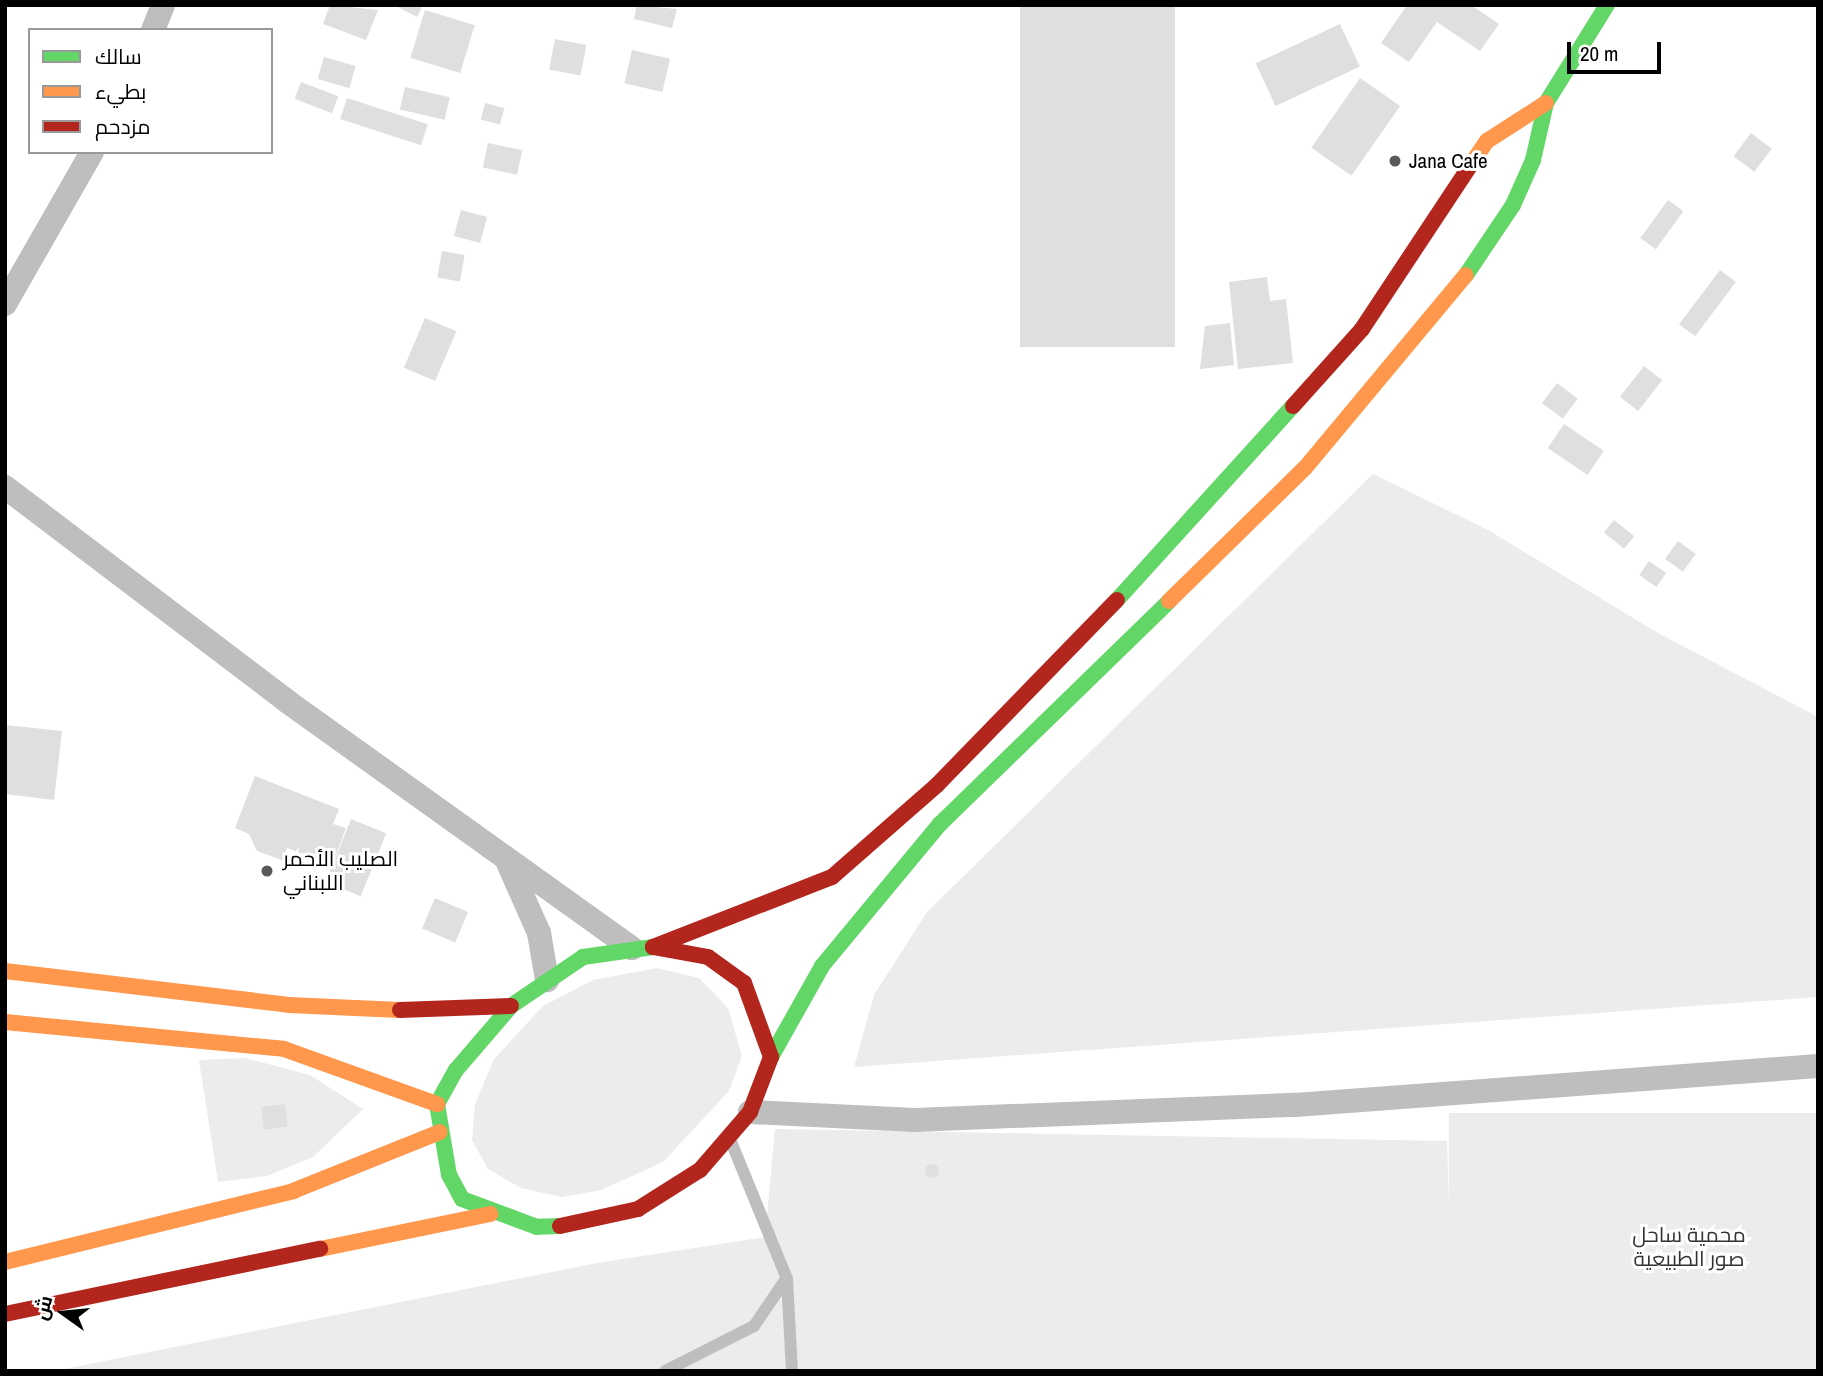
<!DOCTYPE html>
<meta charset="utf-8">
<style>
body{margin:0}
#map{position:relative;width:1823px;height:1376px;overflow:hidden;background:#fff;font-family:"Archivo Narrow",Cairo,sans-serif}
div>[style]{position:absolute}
.green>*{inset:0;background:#ececec;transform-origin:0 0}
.building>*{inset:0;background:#dfdfdf;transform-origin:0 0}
.round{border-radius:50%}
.lane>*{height:12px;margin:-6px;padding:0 6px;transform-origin:6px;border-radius:6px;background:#bebebe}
.street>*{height:24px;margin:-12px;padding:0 12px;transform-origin:12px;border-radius:12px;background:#bebebe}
.fast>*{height:16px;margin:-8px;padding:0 8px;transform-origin:8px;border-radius:8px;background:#63d668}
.slow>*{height:16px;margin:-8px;padding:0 8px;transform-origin:8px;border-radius:8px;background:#ff974d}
.jam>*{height:16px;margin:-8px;padding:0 8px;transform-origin:8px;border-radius:8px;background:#b3261e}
.dots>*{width:19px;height:19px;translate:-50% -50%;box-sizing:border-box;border:4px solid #fff;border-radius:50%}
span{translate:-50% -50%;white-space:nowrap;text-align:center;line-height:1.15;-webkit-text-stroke:6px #fff;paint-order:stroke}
.poi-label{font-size:21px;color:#000}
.left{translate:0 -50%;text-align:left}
.park-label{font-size:21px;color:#333}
.frame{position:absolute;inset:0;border:7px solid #000;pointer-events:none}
.legend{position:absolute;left:28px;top:28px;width:245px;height:126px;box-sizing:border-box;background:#fff;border:2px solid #999;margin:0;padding:9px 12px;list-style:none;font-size:21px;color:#000}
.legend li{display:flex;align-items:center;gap:14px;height:35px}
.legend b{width:35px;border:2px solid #999}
.north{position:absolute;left:28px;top:1278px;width:70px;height:70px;-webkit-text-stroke:5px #fff;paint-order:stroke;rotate:285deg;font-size:19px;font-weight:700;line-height:28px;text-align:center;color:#000}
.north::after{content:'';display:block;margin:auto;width:24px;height:32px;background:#000;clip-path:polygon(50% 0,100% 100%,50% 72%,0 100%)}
.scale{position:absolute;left:1567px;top:42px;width:94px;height:32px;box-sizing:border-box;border:4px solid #000;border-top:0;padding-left:9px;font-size:21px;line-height:24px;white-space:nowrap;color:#000;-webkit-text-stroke:5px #fff;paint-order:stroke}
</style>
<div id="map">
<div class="green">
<i style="clip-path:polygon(1373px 474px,1488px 530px,1658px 633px,1818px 717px,1818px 997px,854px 1067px,874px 995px,927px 912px)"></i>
<i style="clip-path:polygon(657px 968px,699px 978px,728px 1008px,742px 1056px,729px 1091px,663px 1162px,601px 1190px,562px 1197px,521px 1188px,488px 1169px,472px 1140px,475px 1104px,494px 1059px,543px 1006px,593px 980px)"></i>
<i style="clip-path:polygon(245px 1058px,310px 1075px,363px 1109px,313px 1157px,267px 1176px,218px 1182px,199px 1060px)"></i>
<i style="left:1818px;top:1113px;width:258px;height:369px;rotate:90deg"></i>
<i style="clip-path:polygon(775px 1129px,1447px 1141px,1454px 1371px,54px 1371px,597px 1263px,765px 1237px)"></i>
</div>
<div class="building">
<i style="clip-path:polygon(330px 5px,378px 10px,366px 40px,323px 24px)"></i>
<i style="clip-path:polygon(394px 5px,423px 5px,417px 17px)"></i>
<i style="clip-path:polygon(637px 5px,677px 9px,672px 28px,634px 19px)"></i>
<i style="left:1020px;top:5px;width:155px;height:342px"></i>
<i style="clip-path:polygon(1407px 5px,1471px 5px,1499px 24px,1480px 51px,1437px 22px,1409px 62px,1381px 43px)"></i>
<i style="left:425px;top:10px;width:52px;height:50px;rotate:17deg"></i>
<i style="left:1340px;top:24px;width:47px;height:93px;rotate:65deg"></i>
<i style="left:555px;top:39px;width:32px;height:31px;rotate:11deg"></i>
<i style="left:632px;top:50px;width:39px;height:34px;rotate:13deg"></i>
<i style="left:324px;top:57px;width:33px;height:23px;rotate:16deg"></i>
<i style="left:1360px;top:78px;width:49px;height:85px;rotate:35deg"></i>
<i style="left:301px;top:82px;width:40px;height:18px;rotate:21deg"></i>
<i style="left:405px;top:87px;width:46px;height:23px;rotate:13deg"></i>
<i style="left:347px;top:98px;width:85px;height:22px;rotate:18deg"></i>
<i style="left:485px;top:103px;width:20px;height:17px;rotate:15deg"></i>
<i style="left:1751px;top:133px;width:26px;height:29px;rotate:37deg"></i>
<i style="left:488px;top:143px;width:35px;height:25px;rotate:12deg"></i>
<i style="left:1668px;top:200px;width:19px;height:47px;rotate:36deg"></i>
<i style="left:461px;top:210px;width:27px;height:27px;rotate:15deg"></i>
<i style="left:442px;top:251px;width:23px;height:27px;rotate:10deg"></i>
<i style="left:1720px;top:270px;width:20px;height:68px;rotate:37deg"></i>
<i style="clip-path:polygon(1267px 277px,1270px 301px,1286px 299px,1293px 363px,1238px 369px,1229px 282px)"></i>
<i style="left:425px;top:318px;width:34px;height:54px;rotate:23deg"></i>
<i style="clip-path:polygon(1230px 323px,1234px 365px,1200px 369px,1205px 326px)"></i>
<i style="left:1644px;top:366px;width:23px;height:39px;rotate:38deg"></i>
<i style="left:1557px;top:383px;width:26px;height:25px;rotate:37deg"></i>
<i style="left:1564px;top:424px;width:48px;height:29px;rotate:34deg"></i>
<i style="left:1614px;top:520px;width:26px;height:16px;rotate:39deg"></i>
<i style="left:1678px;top:541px;width:22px;height:22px;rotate:36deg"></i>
<i style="left:1649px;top:561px;width:21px;height:17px;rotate:35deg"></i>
<i style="clip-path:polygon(5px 725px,62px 731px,54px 800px,5px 794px)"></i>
<i style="clip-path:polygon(255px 776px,339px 809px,333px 824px,346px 828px,332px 865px,287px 848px,282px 860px,257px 851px,249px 834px,235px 828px)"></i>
<i style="left:351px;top:819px;width:38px;height:68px;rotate:22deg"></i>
<i style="left:435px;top:898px;width:36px;height:33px;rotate:23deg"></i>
<i style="left:285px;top:1104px;width:23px;height:24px;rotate:83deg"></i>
<i class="round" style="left:925px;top:1164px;width:14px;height:14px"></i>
</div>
<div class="lane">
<i style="left:732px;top:1144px;width:146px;rotate:67.8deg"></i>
<i style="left:787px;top:1279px;width:92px;rotate:86.9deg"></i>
<i style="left:665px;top:1371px;width:100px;rotate:-26.8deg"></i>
<i style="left:754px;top:1326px;width:57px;rotate:-55.8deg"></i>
</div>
<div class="street">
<i style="left:153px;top:30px;width:27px;rotate:-68deg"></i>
<i style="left:5px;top:304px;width:175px;rotate:-60.2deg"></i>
<i style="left:5px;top:487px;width:355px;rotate:37.2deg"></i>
<i style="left:288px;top:702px;width:423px;rotate:35.6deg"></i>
<i style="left:508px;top:863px;width:77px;rotate:66.1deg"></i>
<i style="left:539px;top:933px;width:48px;rotate:80.3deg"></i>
<i style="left:750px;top:1112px;width:165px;rotate:2.8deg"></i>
<i style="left:915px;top:1120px;width:380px;rotate:-2.3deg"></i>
<i style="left:1295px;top:1105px;width:524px;rotate:-4.26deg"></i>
</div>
<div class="fast">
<i style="left:1466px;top:275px;width:84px;rotate:-56.1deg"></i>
<i style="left:1513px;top:205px;width:49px;rotate:-66deg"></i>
<i style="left:1533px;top:160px;width:58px;rotate:-77.2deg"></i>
<i style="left:1546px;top:103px;width:115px;rotate:-58.1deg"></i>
<i style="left:1117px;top:600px;width:262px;rotate:-47.8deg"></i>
<i style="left:771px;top:1057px;width:104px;rotate:-60.7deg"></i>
<i style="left:822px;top:966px;width:185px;rotate:-50.3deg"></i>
<i style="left:940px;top:824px;width:320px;rotate:-44.2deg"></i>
<i style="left:560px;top:1226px;width:23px;rotate:178deg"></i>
<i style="left:537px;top:1227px;width:80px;rotate:-159.5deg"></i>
<i style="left:462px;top:1199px;width:27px;rotate:-118deg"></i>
<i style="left:449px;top:1175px;width:72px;rotate:-99.6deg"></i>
<i style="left:437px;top:1104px;width:39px;rotate:-61deg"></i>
<i style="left:456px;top:1070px;width:84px;rotate:-49.3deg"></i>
<i style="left:511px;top:1006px;width:87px;rotate:-34.2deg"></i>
<i style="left:583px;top:957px;width:71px;rotate:-8.1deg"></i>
</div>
<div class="slow">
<i style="left:1472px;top:163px;width:27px;rotate:-56deg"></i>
<i style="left:1487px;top:141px;width:70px;rotate:-32.8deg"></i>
<i style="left:1169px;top:601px;width:190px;rotate:-44.4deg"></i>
<i style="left:1305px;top:468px;width:251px;rotate:-50.2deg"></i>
<i style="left:5px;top:971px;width:286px;rotate:6.8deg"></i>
<i style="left:289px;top:1005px;width:111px;rotate:2.6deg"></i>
<i style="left:5px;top:1022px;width:280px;rotate:5.5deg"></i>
<i style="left:284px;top:1049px;width:163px;rotate:19.8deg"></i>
<i style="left:320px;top:1249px;width:174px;rotate:-11.6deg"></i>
<i style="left:5px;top:1262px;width:297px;rotate:-13.8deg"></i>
<i style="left:293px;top:1191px;width:158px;rotate:-21.9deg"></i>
</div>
<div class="jam">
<i style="left:1293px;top:406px;width:103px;rotate:-48.1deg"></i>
<i style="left:1362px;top:329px;width:199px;rotate:-56.5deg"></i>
<i style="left:653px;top:947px;width:192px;rotate:-21.4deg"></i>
<i style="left:832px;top:877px;width:140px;rotate:-41.2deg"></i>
<i style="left:937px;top:785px;width:258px;rotate:-45.8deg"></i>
<i style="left:400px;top:1010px;width:111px;rotate:-2.1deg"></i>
<i style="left:560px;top:1226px;width:80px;rotate:-12.3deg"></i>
<i style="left:638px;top:1209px;width:73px;rotate:-32.2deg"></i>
<i style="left:700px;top:1170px;width:77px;rotate:-49.2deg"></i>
<i style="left:750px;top:1112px;width:59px;rotate:-69.1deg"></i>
<i style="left:771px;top:1057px;width:79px;rotate:-110deg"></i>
<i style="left:744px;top:983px;width:44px;rotate:-144.2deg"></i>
<i style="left:708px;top:957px;width:56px;rotate:-169.7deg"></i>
<i style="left:5px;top:1314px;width:322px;rotate:-11.7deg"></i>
</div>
<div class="dots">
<i style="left:1395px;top:161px;background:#595959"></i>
<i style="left:267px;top:871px;background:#595959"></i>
</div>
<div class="poi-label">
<span class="left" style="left:1409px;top:161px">Jana Cafe</span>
<span class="left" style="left:283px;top:871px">الصليب الأحمر<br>اللبناني</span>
</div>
<div class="park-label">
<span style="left:1689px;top:1247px">محمية ساحل<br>صور الطبيعية</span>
</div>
<div class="frame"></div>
<ul class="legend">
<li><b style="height:9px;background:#63d668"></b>سالك</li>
<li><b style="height:9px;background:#ff974d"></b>بطيء</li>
<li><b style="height:9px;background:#b3261e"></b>مزدحم</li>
</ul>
<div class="north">ش</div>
<div class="scale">20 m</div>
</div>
